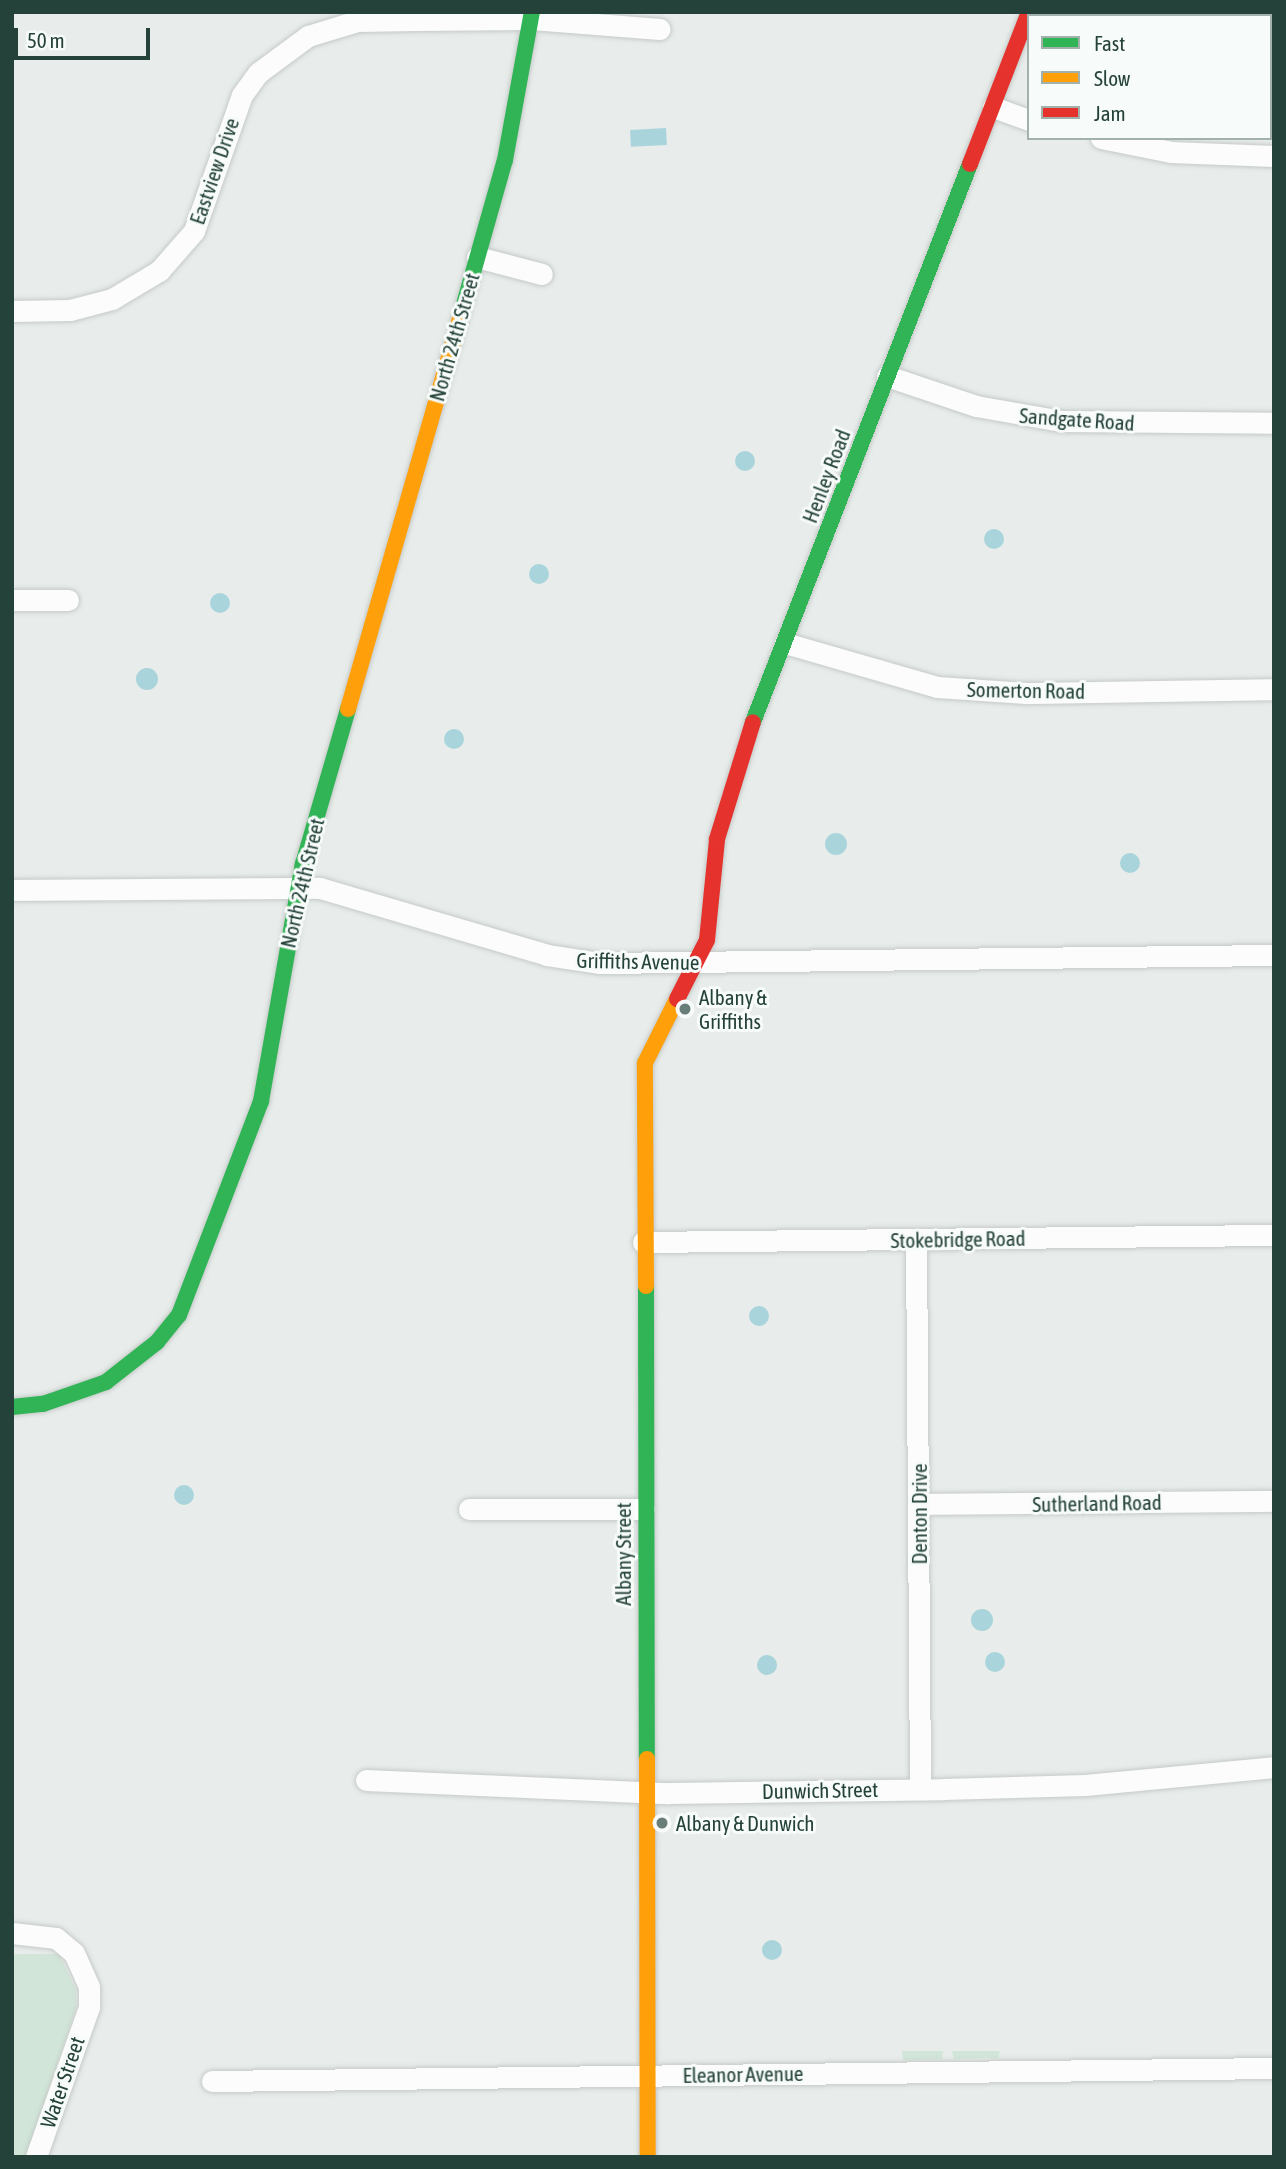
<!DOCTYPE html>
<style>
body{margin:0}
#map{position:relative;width:1286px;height:2169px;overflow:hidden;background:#e8edeb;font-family:"Asap Condensed",sans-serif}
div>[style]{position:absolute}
.green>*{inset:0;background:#d1e6d8}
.water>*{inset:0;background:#a9d4db;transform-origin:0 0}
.round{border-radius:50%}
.roads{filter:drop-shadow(0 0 2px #c5cac8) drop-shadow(0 0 2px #c5cac8)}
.street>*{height:21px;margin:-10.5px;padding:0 10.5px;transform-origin:10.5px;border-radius:10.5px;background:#fcfcfc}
.fast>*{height:16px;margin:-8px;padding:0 8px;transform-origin:8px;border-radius:8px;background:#30b455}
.slow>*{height:16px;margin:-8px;padding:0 8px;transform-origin:8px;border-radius:8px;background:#ff9f0a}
.jam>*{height:16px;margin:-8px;padding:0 8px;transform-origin:8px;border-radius:8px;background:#e5322d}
.dots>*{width:19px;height:19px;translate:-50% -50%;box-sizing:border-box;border:4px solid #f7fbf9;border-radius:50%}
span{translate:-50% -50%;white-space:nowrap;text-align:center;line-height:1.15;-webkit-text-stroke:6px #f7fbf9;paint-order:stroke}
.street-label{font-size:21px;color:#24423a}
.poi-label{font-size:21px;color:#24423a}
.left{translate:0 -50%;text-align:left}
.frame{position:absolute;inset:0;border:14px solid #24423a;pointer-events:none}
.legend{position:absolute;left:1027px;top:14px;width:245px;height:126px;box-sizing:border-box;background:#f7fbf9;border:2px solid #a3b1ad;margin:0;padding:9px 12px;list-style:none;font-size:21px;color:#24423a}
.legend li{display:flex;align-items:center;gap:14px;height:35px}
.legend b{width:35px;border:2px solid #a3b1ad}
.scale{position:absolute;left:14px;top:28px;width:136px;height:32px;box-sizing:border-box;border:4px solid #24423a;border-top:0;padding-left:9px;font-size:21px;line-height:24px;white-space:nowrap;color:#24423a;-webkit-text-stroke:5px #f7fbf9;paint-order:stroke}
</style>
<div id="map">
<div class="green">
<i style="clip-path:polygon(12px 1954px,59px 1954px,76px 1990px,76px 2008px,26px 2157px,12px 2157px)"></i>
<i style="clip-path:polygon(902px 2051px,943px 2051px,942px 2059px,903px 2060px)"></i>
<i style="clip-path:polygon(952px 2051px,1000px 2051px,998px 2058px,954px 2059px)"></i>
</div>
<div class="water">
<i style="left:666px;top:128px;width:17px;height:36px;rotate:87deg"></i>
<i class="round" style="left:735px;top:451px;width:20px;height:20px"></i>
<i class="round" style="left:984px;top:529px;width:20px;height:20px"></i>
<i class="round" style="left:529px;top:564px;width:20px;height:20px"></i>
<i class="round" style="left:210px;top:593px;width:20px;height:20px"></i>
<i class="round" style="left:136px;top:668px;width:22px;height:22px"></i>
<i class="round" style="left:444px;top:729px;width:20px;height:20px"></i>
<i class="round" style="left:825px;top:833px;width:22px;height:22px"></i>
<i class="round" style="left:1120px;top:853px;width:20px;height:20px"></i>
<i class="round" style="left:749px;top:1306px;width:20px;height:20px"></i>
<i class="round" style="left:174px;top:1485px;width:20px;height:20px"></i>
<i class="round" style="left:971px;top:1609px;width:22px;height:22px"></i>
<i class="round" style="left:985px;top:1652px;width:20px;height:20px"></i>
<i class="round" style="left:757px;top:1655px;width:20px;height:20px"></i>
<i class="round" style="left:762px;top:1940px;width:20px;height:20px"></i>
</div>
<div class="roads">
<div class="street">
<i style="left:993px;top:107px;width:38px;rotate:20deg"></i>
<i style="left:1101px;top:138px;width:71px;rotate:11.3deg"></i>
<i style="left:1171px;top:152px;width:103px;rotate:2.2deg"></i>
<i style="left:477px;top:257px;width:67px;rotate:14.7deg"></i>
<i style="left:12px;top:311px;width:58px;rotate:-1deg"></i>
<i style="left:70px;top:310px;width:43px;rotate:-14.7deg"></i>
<i style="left:112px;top:299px;width:55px;rotate:-30.8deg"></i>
<i style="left:159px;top:271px;width:53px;rotate:-48.8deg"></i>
<i style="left:194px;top:231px;width:144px;rotate:-70.6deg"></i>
<i style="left:242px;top:95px;width:27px;rotate:-54deg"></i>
<i style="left:258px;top:73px;width:62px;rotate:-36.5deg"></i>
<i style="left:308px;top:36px;width:51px;rotate:-17deg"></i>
<i style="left:357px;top:21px;width:58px;rotate:-1deg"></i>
<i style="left:415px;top:20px;width:117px;rotate:-0.5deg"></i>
<i style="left:532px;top:19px;width:128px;rotate:4.5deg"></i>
<i style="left:887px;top:376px;width:94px;rotate:18.6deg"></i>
<i style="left:976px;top:406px;width:86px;rotate:10deg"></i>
<i style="left:1061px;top:421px;width:213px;rotate:0.5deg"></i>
<i style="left:12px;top:600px;width:56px"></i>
<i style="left:785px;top:643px;width:158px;rotate:16.1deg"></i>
<i style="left:937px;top:687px;width:89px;rotate:3.9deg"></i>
<i style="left:1026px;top:693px;width:248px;rotate:-0.9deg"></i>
<i style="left:12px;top:890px;width:308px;rotate:-0.4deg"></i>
<i style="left:320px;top:888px;width:237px;rotate:16.4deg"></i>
<i style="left:547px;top:955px;width:54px;rotate:8.6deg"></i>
<i style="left:600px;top:963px;width:674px;rotate:-0.68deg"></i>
<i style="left:916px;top:1239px;width:550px;rotate:89.58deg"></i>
<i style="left:643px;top:1242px;width:631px;rotate:-0.64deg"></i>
<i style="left:919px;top:1504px;width:355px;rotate:-0.5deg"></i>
<i style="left:469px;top:1509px;width:175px"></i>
<i style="left:366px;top:1780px;width:302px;rotate:2.5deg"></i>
<i style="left:668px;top:1793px;width:275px;rotate:-0.8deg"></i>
<i style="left:943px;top:1789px;width:142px;rotate:-1.6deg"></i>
<i style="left:1085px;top:1785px;width:190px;rotate:-5.4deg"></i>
<i style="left:12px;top:1933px;width:44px;rotate:6.5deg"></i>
<i style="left:56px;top:1938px;width:23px;rotate:40deg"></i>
<i style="left:74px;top:1953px;width:37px;rotate:66deg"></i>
<i style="left:89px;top:1987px;width:20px;rotate:90deg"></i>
<i style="left:89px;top:2007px;width:159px;rotate:109.5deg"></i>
<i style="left:212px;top:2081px;width:1062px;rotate:-0.7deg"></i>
</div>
<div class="fast">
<i style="left:461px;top:315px;width:161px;rotate:-74.2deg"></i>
<i style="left:505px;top:160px;width:150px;rotate:-79.7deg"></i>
<i style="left:753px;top:722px;width:599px;rotate:-68.75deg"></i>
<i style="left:646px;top:1286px;width:473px;rotate:89.9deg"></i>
<i style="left:12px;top:1407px;width:31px;rotate:-6deg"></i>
<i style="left:43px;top:1404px;width:67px;rotate:-19.2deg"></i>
<i style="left:106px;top:1382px;width:65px;rotate:-38.1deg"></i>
<i style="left:157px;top:1342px;width:35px;rotate:-51deg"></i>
<i style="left:179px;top:1315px;width:229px;rotate:-69deg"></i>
<i style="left:261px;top:1101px;width:241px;rotate:-80deg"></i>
<i style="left:303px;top:864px;width:161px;rotate:-73.8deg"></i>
</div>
<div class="slow">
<i style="left:348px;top:709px;width:410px;rotate:-74deg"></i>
<i style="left:646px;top:1286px;width:223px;rotate:-90.3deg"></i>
<i style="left:645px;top:1063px;width:72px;rotate:-63.4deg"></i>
<i style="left:647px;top:1759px;width:398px;rotate:89.9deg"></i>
</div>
<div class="jam">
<i style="left:970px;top:164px;width:163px;rotate:-68.8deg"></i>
<i style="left:677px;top:999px;width:66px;rotate:-63deg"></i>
<i style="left:707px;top:940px;width:101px;rotate:-84.3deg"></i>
<i style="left:717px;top:839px;width:122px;rotate:-72.9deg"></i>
</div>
</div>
<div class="dots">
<i style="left:685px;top:1009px;background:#697e78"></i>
<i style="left:662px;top:1823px;background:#697e78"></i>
</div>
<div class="street-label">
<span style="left:214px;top:171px;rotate:-71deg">Eastview Drive</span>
<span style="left:454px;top:337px;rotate:-74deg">North 24th Street</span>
<span style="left:1077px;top:419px;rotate:4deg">Sandgate Road</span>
<span style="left:826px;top:476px;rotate:-69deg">Henley Road</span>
<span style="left:1026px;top:690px;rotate:1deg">Somerton Road</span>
<span style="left:302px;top:883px;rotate:-77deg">North 24th Street</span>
<span style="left:638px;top:961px;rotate:1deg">Griffiths Avenue</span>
<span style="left:958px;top:1239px;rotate:-1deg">Stokebridge Road</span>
<span style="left:1097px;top:1503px;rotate:-1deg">Sutherland Road</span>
<span style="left:919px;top:1514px;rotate:-90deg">Denton Drive</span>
<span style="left:623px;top:1554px;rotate:-90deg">Albany Street</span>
<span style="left:820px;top:1790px;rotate:-1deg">Dunwich Street</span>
<span style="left:743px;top:2074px;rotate:-1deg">Eleanor Avenue</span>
<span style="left:62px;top:2082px;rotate:-71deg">Water Street</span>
</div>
<div class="poi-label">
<span class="left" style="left:699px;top:1009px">Albany &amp;<br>Griffiths</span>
<span class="left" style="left:676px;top:1823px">Albany &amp; Dunwich</span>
</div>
<div class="frame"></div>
<ul class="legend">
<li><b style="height:9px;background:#30b455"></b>Fast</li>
<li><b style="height:9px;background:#ff9f0a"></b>Slow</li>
<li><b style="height:9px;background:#e5322d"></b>Jam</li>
</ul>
<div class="scale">50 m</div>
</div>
